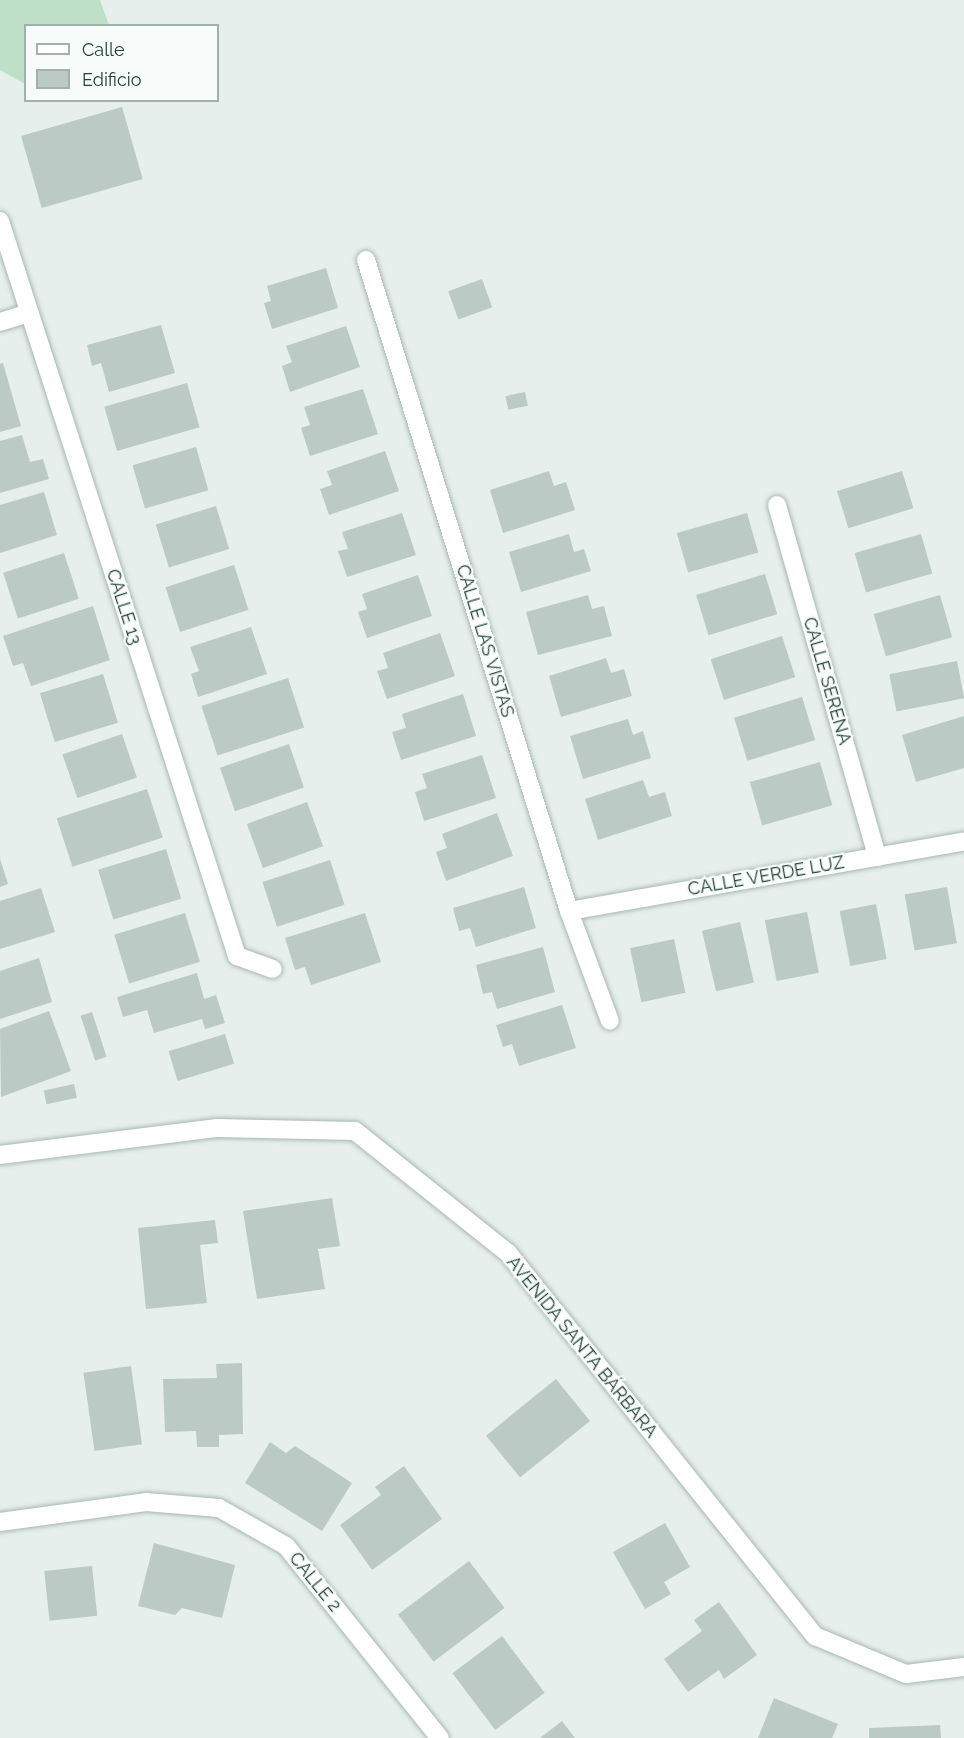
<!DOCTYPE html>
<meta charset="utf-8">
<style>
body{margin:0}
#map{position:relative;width:964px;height:1738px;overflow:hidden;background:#e6efeb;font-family:Raleway,sans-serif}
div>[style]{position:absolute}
.green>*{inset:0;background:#bfe0c8}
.building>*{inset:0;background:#bbcac4;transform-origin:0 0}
.roads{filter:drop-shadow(0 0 2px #a8b8b2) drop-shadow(0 0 2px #a8b8b2)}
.minor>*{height:18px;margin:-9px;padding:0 9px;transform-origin:9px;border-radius:9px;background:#fff}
span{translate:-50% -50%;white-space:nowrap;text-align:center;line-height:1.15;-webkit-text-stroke:4.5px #f7fbf9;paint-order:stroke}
.street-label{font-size:18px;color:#24423a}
.legend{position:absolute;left:24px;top:24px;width:195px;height:78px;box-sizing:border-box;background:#f7fbf9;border:2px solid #a3b1ad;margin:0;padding:8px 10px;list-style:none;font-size:18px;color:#24423a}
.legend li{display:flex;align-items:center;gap:12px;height:30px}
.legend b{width:30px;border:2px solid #a3b1ad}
</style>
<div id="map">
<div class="green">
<i style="clip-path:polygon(0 0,100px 0,109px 25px,26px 26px,25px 84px,0 70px)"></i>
</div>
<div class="building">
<i style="left:122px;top:107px;width:75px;height:105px;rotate:74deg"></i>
<i style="clip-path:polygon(326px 268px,338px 308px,272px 329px,264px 303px,271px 301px,267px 286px)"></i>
<i style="left:482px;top:279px;width:30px;height:36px;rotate:70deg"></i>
<i style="clip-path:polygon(161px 325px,175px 373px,109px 392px,101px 363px,92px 366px,87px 345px)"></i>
<i style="clip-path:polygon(346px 326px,360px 367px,290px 392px,282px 366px,292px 362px,286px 346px)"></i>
<i style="clip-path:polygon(3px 363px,21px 426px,0 432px,0 364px)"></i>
<i style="left:187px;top:383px;width:46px;height:86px;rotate:74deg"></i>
<i style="clip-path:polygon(363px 389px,378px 434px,310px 456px,301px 428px,310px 425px,304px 407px)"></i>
<i style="left:525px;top:392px;width:14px;height:20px;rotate:78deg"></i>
<i style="clip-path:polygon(22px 435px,30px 462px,43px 459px,49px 479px,0 493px,0 441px)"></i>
<i style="left:196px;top:447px;width:45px;height:66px;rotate:74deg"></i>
<i style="clip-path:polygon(385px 451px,399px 491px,329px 515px,320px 489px,332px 485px,327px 471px)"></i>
<i style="clip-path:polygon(549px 471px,554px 486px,566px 482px,575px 510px,503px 533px,490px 490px)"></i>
<i style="left:902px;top:471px;width:39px;height:68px;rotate:73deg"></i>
<i style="clip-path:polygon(44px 492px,57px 535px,0 553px,0 505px)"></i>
<i style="left:216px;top:506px;width:45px;height:63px;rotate:73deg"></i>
<i style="clip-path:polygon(402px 513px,416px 555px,347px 577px,338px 551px,348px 549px,342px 532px)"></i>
<i style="left:747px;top:513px;width:41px;height:73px;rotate:74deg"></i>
<i style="clip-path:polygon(569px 534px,574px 552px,584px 549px,591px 571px,521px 592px,509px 552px)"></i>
<i style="left:921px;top:534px;width:41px;height:69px;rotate:74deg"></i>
<i style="left:64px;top:553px;width:48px;height:64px;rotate:72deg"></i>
<i style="left:234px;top:565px;width:47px;height:72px;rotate:72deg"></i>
<i style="left:765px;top:574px;width:42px;height:72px;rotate:73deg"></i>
<i style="clip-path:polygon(418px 575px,432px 616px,367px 638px,358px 612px,367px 609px,362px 594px)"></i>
<i style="clip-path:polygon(588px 595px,592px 609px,604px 606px,612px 636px,538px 655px,526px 612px)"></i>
<i style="left:940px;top:595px;width:44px;height:69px;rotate:74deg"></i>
<i style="clip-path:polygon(93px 606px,110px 660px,31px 686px,23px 663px,13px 666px,3px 636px)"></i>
<i style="clip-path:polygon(251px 627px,267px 674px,198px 697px,191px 674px,199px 671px,190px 647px)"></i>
<i style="clip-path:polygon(440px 633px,455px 676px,387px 699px,377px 671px,388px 668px,383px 653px)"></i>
<i style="left:782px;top:636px;width:43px;height:75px;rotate:72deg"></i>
<i style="clip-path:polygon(606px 658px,611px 673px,624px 669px,632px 696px,561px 717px,549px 676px)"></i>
<i style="left:957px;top:661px;width:38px;height:69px;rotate:79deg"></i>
<i style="left:103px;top:674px;width:51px;height:66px;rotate:73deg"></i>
<i style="left:288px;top:678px;width:52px;height:91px;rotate:72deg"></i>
<i style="clip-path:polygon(463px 694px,476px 736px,401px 760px,392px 732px,406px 728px,402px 714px)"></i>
<i style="left:802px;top:697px;width:45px;height:71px;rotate:73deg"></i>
<i style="clip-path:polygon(964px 716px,964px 768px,916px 782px,902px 735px)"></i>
<i style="clip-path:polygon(628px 719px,633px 735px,643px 731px,651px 758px,583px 779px,570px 736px)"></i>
<i style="left:122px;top:734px;width:46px;height:63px;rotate:71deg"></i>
<i style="left:289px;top:744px;width:46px;height:73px;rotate:71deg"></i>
<i style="clip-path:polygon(482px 755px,496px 798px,424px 821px,415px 792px,427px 788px,422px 774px)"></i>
<i style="left:820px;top:762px;width:45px;height:73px;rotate:74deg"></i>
<i style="clip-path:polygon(643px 780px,649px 797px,665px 792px,672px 816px,598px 840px,585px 799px)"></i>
<i style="left:147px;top:789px;width:51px;height:95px;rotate:72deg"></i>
<i style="left:307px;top:802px;width:47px;height:64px;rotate:70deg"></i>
<i style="clip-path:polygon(497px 813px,513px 856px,446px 881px,436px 852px,447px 848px,442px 834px)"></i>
<i style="left:166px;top:849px;width:52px;height:71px;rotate:73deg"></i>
<i style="clip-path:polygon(0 859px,8px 884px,0 887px)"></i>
<i style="left:330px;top:860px;width:47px;height:71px;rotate:72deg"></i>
<i style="clip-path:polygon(524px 887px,536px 928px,476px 947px,470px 928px,459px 931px,453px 908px)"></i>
<i style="left:947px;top:887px;width:57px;height:43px;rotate:80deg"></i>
<i style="clip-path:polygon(41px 888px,55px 932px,0 949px,0 901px)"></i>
<i style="left:876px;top:904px;width:56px;height:37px;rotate:79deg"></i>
<i style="left:807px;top:912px;width:62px;height:43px;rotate:79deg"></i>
<i style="left:185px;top:913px;width:51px;height:74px;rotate:73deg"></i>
<i style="clip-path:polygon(365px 913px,381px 962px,311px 985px,305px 967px,295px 970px,285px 938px)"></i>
<i style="left:740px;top:922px;width:62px;height:39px;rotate:77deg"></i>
<i style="left:674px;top:939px;width:55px;height:45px;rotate:78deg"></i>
<i style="clip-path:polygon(543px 947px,555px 992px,497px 1009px,492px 992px,483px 994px,476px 965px)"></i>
<i style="clip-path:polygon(39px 958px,52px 1002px,0 1019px,0 971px)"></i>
<i style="clip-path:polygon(197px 973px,204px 999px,216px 995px,225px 1023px,205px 1029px,202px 1019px,154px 1033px,147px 1010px,123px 1017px,117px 997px)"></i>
<i style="clip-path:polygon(562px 1005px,576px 1048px,519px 1066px,512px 1044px,503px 1047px,496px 1025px)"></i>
<i style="clip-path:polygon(49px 1011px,71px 1071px,1px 1097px,0 1029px)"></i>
<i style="left:92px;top:1012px;width:47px;height:12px;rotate:72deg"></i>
<i style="left:225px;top:1034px;width:31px;height:59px;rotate:73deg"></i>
<i style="left:74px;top:1084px;width:14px;height:31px;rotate:78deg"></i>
<i style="clip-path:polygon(332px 1198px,340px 1246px,318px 1249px,325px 1289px,257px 1299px,243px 1211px)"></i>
<i style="clip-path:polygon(215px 1220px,218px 1243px,200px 1245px,207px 1303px,146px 1309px,138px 1228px)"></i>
<i style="clip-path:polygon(242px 1363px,243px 1434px,219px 1435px,219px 1447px,197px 1447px,196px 1431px,165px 1432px,163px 1379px,217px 1378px,216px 1364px)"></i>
<i style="left:131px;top:1366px;width:79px;height:48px;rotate:82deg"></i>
<i style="left:556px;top:1379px;width:54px;height:90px;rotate:51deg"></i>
<i style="clip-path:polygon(270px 1442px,286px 1453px,295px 1446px,352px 1483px,322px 1531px,245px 1483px)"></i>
<i style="clip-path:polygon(404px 1466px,442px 1519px,372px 1570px,340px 1525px,381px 1495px,375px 1487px)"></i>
<i style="clip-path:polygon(665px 1523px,690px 1567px,664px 1582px,671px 1594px,645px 1609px,613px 1552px)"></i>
<i style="clip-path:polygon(154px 1543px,235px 1565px,222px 1618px,182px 1608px,175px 1615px,138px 1606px)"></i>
<i style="left:469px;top:1561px;width:59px;height:89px;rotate:53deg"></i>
<i style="left:92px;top:1566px;width:50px;height:48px;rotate:84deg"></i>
<i style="clip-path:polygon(719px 1602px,757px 1655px,724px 1679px,719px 1670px,688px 1692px,664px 1659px,702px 1631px,694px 1620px)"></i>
<i style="left:502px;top:1636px;width:71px;height:62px;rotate:53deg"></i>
<i style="clip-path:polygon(774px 1698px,838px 1724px,832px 1738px,758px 1738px)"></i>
<i style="clip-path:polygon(562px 1721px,575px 1738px,540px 1738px)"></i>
<i style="clip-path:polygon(940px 1725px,941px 1738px,869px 1738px,869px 1728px)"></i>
</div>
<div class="roads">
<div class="minor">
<i style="left:0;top:221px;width:772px;rotate:72.13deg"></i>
<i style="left:237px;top:956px;width:38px;rotate:20deg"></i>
<i style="left:366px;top:260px;width:682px;rotate:72.68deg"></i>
<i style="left:569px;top:911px;width:117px;rotate:69.6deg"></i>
<i style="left:0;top:322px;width:30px;rotate:-17deg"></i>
<i style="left:777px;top:505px;width:366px;rotate:74.1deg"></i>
<i style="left:569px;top:911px;width:401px;rotate:-10deg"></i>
<i style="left:0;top:1155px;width:219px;rotate:-7.1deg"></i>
<i style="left:217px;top:1128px;width:138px;rotate:1.2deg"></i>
<i style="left:355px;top:1131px;width:196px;rotate:38.6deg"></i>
<i style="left:508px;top:1253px;width:491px;rotate:51.3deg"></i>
<i style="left:815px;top:1636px;width:99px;rotate:22.7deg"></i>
<i style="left:906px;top:1674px;width:58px;rotate:-6.9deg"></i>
<i style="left:0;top:1522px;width:147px;rotate:-7.8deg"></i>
<i style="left:146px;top:1502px;width:73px;rotate:4.7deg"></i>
<i style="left:219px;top:1508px;width:77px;rotate:29.6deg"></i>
<i style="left:286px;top:1546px;width:246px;rotate:51.3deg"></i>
</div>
</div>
<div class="street-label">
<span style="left:124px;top:607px;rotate:72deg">CALLE 13</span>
<span style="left:485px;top:641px;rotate:73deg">CALLE LAS VISTAS</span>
<span style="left:827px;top:681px;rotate:74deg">CALLE SERENA</span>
<span style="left:766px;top:876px;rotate:-10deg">CALLE VERDE LUZ</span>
<span style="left:582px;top:1347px;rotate:51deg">AVENIDA SANTA BÁRBARA</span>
<span style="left:315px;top:1582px;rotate:51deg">CALLE 2</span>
</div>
<ul class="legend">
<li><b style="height:8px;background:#fff"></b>Calle</li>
<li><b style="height:16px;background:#bbcac4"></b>Edificio</li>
</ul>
</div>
